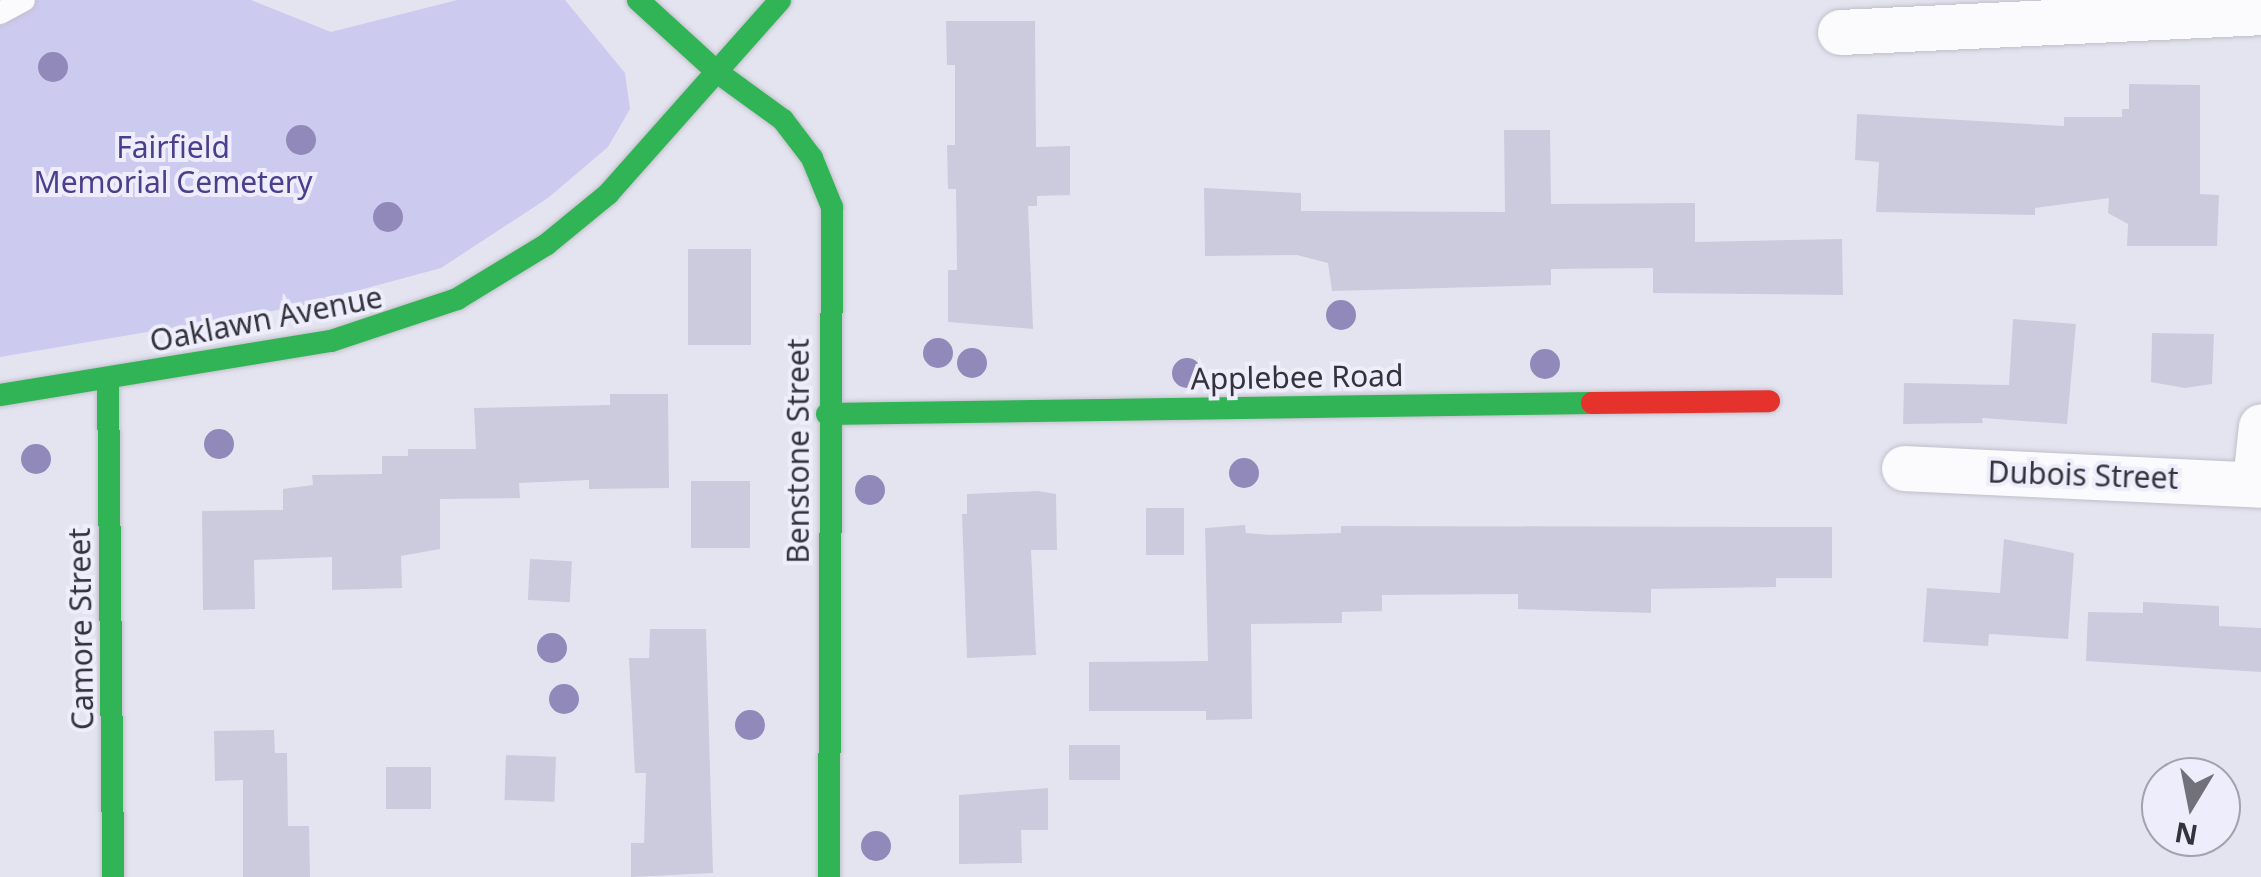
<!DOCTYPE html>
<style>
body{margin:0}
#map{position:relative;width:2261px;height:877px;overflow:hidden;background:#e4e4f0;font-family:"Noto Sans",sans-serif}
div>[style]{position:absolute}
.green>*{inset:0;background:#cdcaef}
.building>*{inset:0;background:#cccbdd;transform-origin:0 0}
.roads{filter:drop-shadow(0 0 2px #c0bfc9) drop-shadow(0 0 2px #c0bfc9)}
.lane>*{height:22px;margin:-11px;padding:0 11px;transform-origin:11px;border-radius:11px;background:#fbfbfd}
.street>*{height:45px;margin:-22.5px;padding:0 22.5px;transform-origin:22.5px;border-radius:22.5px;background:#fbfbfd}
.fast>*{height:22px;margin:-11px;padding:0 11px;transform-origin:11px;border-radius:11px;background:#30b455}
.jam>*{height:22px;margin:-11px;padding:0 11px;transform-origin:11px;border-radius:11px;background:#e5322d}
.trees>*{width:30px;height:30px;margin:-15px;border-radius:50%;background:#9189ba}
span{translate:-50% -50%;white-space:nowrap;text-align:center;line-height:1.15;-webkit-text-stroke:8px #ededfb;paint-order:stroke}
.park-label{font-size:30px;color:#4d3e8d}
.street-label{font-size:30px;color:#34333c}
.north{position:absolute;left:2141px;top:757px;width:100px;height:100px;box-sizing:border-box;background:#ededfb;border:2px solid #a3a3af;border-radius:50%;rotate:190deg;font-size:28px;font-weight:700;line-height:40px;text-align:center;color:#34333c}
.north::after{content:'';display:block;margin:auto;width:35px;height:45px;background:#72717b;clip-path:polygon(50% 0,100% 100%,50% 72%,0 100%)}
</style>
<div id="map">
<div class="green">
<i style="clip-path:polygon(0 0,251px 0,331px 32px,457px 0,565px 0,625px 73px,630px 109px,608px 147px,548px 198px,441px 268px,301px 306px,0 357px)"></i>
</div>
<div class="building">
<i style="clip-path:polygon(946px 21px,1035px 21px,1036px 147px,1070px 146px,1070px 195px,1037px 196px,1037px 206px,1028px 206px,1033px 329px,948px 322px,948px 270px,957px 270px,956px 189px,948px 189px,947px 145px,955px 145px,955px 65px,947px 65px)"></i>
<i style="clip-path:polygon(2129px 84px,2200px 85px,2200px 194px,2219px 195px,2217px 246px,2127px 246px,2128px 224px,2108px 213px,2109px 198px,2035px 208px,2035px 215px,1876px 212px,1879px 162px,1855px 160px,1857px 114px,2064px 126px,2064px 117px,2122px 117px,2122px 109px,2129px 109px)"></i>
<i style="clip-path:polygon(1504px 130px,1550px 130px,1551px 204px,1695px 203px,1695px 242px,1842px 239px,1843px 295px,1653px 293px,1653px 268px,1551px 269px,1551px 285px,1332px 291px,1328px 263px,1297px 255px,1205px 256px,1204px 188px,1301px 193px,1301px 211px,1505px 212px)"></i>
<i style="left:688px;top:249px;width:63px;height:96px"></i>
<i style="clip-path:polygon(2013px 319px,2076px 324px,2067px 424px,1982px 418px,1983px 423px,1903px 424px,1904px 383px,2009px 385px)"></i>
<i style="clip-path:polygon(2152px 333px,2214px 334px,2212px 384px,2185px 388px,2151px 382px)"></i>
<i style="clip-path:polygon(610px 394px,668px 394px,669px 488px,589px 489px,589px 480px,519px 483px,520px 498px,440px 499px,440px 549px,401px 556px,402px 588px,332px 590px,332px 557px,254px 560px,255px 609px,203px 610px,202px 511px,283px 510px,283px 489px,313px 485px,312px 475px,382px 474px,382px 456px,408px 456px,408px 449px,476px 449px,474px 408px,610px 405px)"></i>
<i style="left:691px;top:481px;width:59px;height:67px"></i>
<i style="clip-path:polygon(1038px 491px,1056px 494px,1057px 550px,1031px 550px,1036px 655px,967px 658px,962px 514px,967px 514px,967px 494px)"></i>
<i style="left:1146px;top:508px;width:38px;height:47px"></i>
<i style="clip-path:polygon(1245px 525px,1246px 533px,1270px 535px,1341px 533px,1341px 526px,1832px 527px,1832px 578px,1776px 578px,1776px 587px,1651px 589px,1651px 613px,1518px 609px,1518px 594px,1382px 595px,1382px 611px,1342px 612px,1342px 623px,1251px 624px,1252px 719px,1206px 720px,1206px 711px,1089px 711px,1089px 662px,1208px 661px,1205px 528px)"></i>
<i style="clip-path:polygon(2004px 539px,2074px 553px,2068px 639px,1989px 634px,1988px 646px,1923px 642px,1927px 588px,2000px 593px)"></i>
<i style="left:530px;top:559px;width:42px;height:41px;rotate:3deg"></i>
<i style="clip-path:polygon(2143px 602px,2219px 606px,2219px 626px,2261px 628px,2261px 672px,2086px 661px,2088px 612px,2143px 613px)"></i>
<i style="clip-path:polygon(650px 629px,706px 629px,713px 873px,631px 877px,631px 843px,644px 843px,646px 773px,635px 773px,629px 658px,649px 658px)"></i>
<i style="clip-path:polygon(274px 730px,275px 753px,287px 753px,288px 826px,309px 826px,310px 877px,243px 877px,243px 780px,215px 781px,214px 731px)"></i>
<i style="left:1120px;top:745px;width:35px;height:51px;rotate:90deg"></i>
<i style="left:506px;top:755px;width:50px;height:45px;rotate:2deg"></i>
<i style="left:386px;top:767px;width:45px;height:42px"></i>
<i style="clip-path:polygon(1048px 788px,1048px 830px,1021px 830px,1022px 863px,959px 864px,959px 795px)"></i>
</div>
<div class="roads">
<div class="lane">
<i style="left:0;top:13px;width:27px;rotate:-28deg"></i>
</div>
<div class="street">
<i style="left:1840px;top:32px;width:421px;rotate:-2.7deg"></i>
<i style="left:1904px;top:468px;width:357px;rotate:2.7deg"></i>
<i style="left:2255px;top:481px;width:55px;rotate:-83.8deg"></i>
</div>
<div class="fast">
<i style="left:638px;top:0;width:107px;rotate:42.3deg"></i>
<i style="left:717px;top:72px;width:82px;rotate:36deg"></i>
<i style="left:783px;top:120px;width:48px;rotate:52.7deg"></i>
<i style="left:812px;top:158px;width:53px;rotate:67.8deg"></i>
<i style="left:832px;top:207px;width:670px;rotate:90.26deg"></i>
<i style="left:108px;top:381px;width:496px;rotate:89.4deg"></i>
<i style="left:0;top:395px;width:335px;rotate:-9.3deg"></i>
<i style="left:331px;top:341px;width:133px;rotate:-18.4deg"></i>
<i style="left:457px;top:299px;width:105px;rotate:-31.4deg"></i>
<i style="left:547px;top:244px;width:79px;rotate:-39.3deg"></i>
<i style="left:608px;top:194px;width:259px;rotate:-48.4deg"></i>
<i style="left:827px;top:414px;width:765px;rotate:-0.82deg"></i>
</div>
<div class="jam">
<i style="left:1592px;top:403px;width:177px;rotate:-0.6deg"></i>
</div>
</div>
<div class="trees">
<i style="left:53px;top:67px"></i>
<i style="left:301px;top:140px"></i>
<i style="left:388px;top:217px"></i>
<i style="left:1341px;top:315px"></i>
<i style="left:938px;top:353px"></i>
<i style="left:972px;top:363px"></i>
<i style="left:1545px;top:364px"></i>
<i style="left:1187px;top:373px"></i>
<i style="left:219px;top:444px"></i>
<i style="left:36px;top:459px"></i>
<i style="left:1244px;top:473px"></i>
<i style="left:870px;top:490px"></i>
<i style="left:552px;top:648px"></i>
<i style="left:564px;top:699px"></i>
<i style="left:750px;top:725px"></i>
<i style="left:876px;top:846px"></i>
</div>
<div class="park-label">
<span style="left:173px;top:164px">Fairfield<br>Memorial Cemetery</span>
</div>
<div class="street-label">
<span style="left:266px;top:319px;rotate:-11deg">Oaklawn Avenue</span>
<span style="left:1297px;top:377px;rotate:-1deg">Applebee Road</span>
<span style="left:798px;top:451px;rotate:-90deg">Benstone Street</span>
<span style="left:2083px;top:475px;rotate:2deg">Dubois Street</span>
<span style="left:81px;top:629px;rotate:-91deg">Camore Street</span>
</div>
<div class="north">N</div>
</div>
